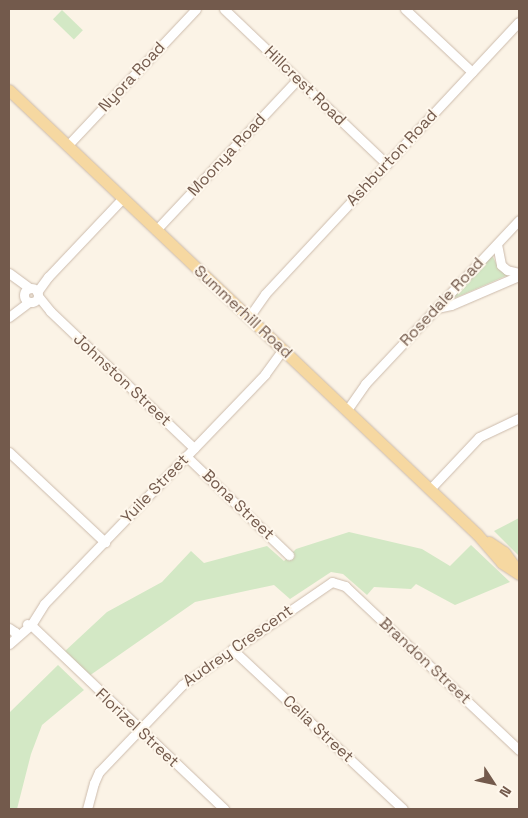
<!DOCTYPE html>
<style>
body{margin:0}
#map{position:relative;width:528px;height:818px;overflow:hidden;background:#fbf3e6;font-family:"Space Grotesk",sans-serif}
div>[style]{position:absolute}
.green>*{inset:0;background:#d3e8c5;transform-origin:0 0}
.roads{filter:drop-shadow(0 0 1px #ccbbac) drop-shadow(0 0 1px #ccbbac)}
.minor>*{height:9px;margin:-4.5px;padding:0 4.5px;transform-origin:4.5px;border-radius:4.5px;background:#fff}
.minor>.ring{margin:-4.5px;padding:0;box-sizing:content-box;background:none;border:9px solid #fff;border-radius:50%}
.major>*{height:11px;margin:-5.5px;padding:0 5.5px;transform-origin:5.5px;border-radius:5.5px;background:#f6d8a1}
span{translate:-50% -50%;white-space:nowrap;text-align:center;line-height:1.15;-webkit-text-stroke:4px #fef7ec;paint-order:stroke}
.street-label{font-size:16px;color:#735a4c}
.frame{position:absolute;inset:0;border:10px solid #735a4c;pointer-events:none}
.north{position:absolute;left:468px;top:758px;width:50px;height:50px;-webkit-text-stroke:4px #fef7ec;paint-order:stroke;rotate:125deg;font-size:14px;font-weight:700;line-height:20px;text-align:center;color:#735a4c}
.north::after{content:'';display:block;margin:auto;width:18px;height:22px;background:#735a4c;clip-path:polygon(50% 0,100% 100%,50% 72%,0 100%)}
</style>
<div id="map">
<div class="green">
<i style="left:62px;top:10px;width:29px;height:13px;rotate:44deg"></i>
<i style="clip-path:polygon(492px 255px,497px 265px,508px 275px,455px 298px,454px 296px)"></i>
<i style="clip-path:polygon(519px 518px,519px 556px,494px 531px)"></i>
<i style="clip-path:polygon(349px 532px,422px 549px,450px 566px,471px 545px,510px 582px,455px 605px,416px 584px,411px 589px,374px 587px,367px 595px,343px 574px,331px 572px,290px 599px,274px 585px,195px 602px,89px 676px,64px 652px,107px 612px,162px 582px,191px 551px,204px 563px,267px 546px,284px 561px,296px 549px)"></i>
<i style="clip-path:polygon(58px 665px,84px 690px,42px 725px,31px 754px,17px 809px,9px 809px,9px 713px)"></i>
</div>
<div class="roads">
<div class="minor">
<i style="left:224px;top:9px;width:225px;rotate:43.6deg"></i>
<i style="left:405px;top:9px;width:92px;rotate:43.2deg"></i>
<i style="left:67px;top:146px;width:188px;rotate:-46.7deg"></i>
<i style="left:156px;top:230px;width:207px;rotate:-46.8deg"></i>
<i style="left:497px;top:244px;width:21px;rotate:79deg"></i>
<i style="left:501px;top:265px;width:8px;rotate:40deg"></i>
<i style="left:507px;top:270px;width:12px;rotate:14deg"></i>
<i style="left:9px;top:273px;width:26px;rotate:36deg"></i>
<i class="ring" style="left:24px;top:288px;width:5px;height:5px"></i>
<i style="left:37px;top:292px;width:19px;rotate:-54deg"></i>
<i style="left:48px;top:277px;width:109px;rotate:-46.5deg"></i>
<i style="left:38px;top:296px;width:19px;rotate:51deg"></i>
<i style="left:50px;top:311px;width:199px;rotate:43.6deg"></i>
<i style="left:437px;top:308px;width:14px;rotate:-12deg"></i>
<i style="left:451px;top:305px;width:74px;rotate:-23.1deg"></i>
<i style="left:9px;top:317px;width:25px;rotate:-37deg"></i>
<i style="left:249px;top:317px;width:28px;rotate:-55deg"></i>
<i style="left:265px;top:294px;width:372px;rotate:-47deg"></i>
<i style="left:347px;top:410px;width:32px;rotate:-55deg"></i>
<i style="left:365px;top:384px;width:225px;rotate:-46.8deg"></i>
<i style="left:9px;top:452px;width:132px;rotate:43.2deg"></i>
<i style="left:186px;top:456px;width:143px;rotate:43.9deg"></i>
<i style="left:430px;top:489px;width:71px;rotate:-46.7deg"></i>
<i style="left:479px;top:437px;width:44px;rotate:-25.4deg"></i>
<i style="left:27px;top:624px;width:4px;rotate:14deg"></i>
<i style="left:31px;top:625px;width:267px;rotate:43.6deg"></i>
<i style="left:9px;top:628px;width:7px;rotate:34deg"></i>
<i style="left:15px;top:632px;width:5px;rotate:79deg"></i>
<i style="left:9px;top:644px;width:29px;rotate:-41deg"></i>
<i style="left:31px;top:625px;width:25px;rotate:-58deg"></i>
<i style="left:44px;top:604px;width:319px;rotate:-46.1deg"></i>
<i style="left:265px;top:374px;width:31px;rotate:-54deg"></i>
<i style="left:232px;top:649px;width:234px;rotate:43.1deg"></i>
<i style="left:87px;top:809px;width:27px;rotate:-75deg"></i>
<i style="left:94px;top:783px;width:12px;rotate:-66deg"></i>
<i style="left:99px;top:772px;width:120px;rotate:-46.3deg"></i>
<i style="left:182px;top:685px;width:182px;rotate:-34.5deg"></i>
<i style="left:332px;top:582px;width:14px;rotate:17deg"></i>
<i style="left:345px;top:586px;width:239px;rotate:43.3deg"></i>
</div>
<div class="major">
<i style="left:9px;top:90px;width:645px;rotate:43.49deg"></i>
<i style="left:477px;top:534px;width:38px;rotate:49deg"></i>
<i style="left:502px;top:563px;width:20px;rotate:33deg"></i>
<i style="left:489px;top:542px;width:18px;rotate:34deg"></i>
<i style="left:504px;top:552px;width:24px;rotate:54deg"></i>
</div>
</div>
<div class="street-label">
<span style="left:132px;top:77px;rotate:-47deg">Nyora Road</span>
<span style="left:305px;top:86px;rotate:44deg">Hillcrest Road</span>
<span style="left:227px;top:155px;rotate:-47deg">Moonya Road</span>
<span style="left:392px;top:158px;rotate:-47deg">Ashburton Road</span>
<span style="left:442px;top:302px;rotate:-47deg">Rosedale Road</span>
<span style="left:243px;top:312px;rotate:43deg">Summerhill Road</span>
<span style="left:122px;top:380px;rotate:43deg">Johnston Street</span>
<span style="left:155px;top:489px;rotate:-46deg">Yuile Street</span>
<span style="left:238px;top:505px;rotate:44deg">Bona Street</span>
<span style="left:238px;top:646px;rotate:-35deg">Audrey Crescent</span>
<span style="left:425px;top:661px;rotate:43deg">Brandon Street</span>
<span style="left:137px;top:728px;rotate:43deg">Florizel Street</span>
<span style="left:318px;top:729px;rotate:43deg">Celia Street</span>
</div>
<div class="frame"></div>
<div class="north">N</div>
</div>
